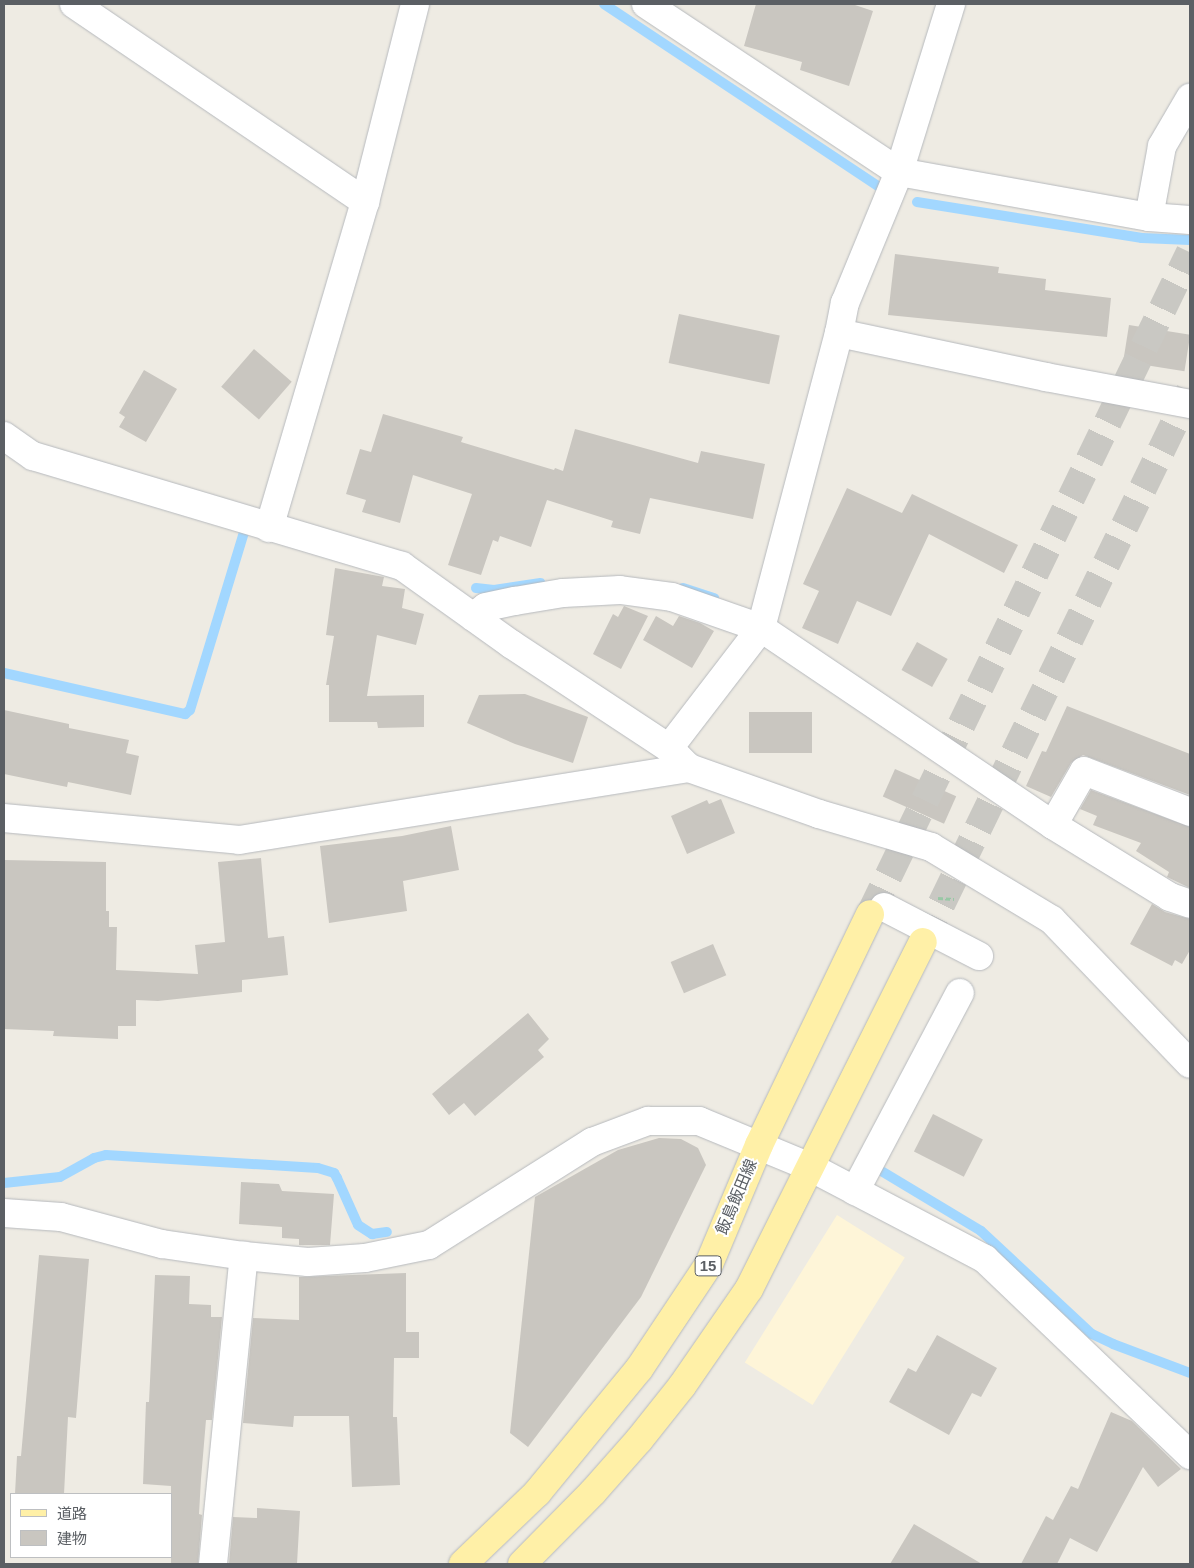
<!DOCTYPE html>
<meta charset="utf-8">
<style>
body{margin:0}
#map{position:relative;width:1194px;height:1568px;overflow:hidden;background:#eeebe3;font-family:Helvetica,"Noto Sans JP",sans-serif}
div>[style]{position:absolute}
.commercial>*{inset:0;background:#fef5d8;transform-origin:0 0}
.stream>*{height:10px;margin:-5px;padding:0 5px;transform-origin:5px;border-radius:5px;background:#a2d7ff}
.building>*{inset:0;background:#c9c6c0;transform-origin:0 0}
.major-tunnel>*{height:28px;margin-top:-14px;transform-origin:0;background:repeating-linear-gradient(90deg,#c9c8c3 0 28px,transparent 0 42px)}
.path>*{height:3px;margin-top:-1.5px;transform-origin:0;background:repeating-linear-gradient(90deg,#98c7a5 0 5px,transparent 0 7.5px)}
.roads{filter:drop-shadow(0 0 1px #b6b9bd) drop-shadow(0 0 1px #b6b9bd)}
.minor>*{height:28px;margin:-14px;padding:0 14px;transform-origin:14px;border-radius:14px;background:#fff}
.major>*{height:28px;margin:-14px;padding:0 14px;transform-origin:14px;border-radius:14px;background:#fff0a7}
span{translate:-50% -50%;white-space:nowrap;text-align:center;line-height:1.15;-webkit-text-stroke:4px #fff;paint-order:stroke}
.shield-label span{padding:1px 4px;background:#fff;border:1px solid;border-radius:4px;-webkit-text-stroke-width:0}
.shield-label{font-size:15px;color:#5b5f64;font-weight:700}
.street-label{font-size:16px;color:#5b5f64}
.frame{position:absolute;inset:0;border:5px solid #5b5f64;pointer-events:none}
.legend{position:absolute;left:10px;top:1493px;width:162px;height:65px;box-sizing:border-box;background:#fff;border:1px solid #bdbfc1;margin:0;padding:6px 9px;list-style:none;font-size:15px;color:#5b5f64}
.legend li{display:flex;align-items:center;gap:10px;height:25px}
.legend b{width:25px;border:1px solid #bdbfc1}
</style>
<div id="map">
<div class="commercial">
<i style="left:837px;top:1215px;width:80px;height:174px;rotate:32deg"></i>
</div>
<div class="stream">
<i style="left:604px;top:4px;width:329px;rotate:33.6deg"></i>
<i style="left:917px;top:202px;width:228px;rotate:9.1deg"></i>
<i style="left:1142px;top:238px;width:48px;rotate:2.4deg"></i>
<i style="left:476px;top:588px;width:18px;rotate:6deg"></i>
<i style="left:494px;top:590px;width:47px;rotate:-8.7deg"></i>
<i style="left:683px;top:588px;width:33px;rotate:18deg"></i>
<i style="left:4px;top:673px;width:186px;rotate:12.8deg"></i>
<i style="left:185px;top:714px;width:6px;rotate:-39deg"></i>
<i style="left:190px;top:710px;width:186px;rotate:-73.1deg"></i>
<i style="left:883px;top:1172px;width:114px;rotate:31deg"></i>
<i style="left:981px;top:1231px;width:151px;rotate:42.9deg"></i>
<i style="left:1092px;top:1334px;width:23px;rotate:25deg"></i>
<i style="left:1113px;top:1344px;width:82px;rotate:20.6deg"></i>
<i style="left:4px;top:1183px;width:56px;rotate:-6.1deg"></i>
<i style="left:60px;top:1177px;width:39px;rotate:-29deg"></i>
<i style="left:94px;top:1158px;width:12px;rotate:-14deg"></i>
<i style="left:106px;top:1155px;width:212px;rotate:3.5deg"></i>
<i style="left:318px;top:1168px;width:17px;rotate:17deg"></i>
<i style="left:334px;top:1173px;width:6px;rotate:59deg"></i>
<i style="left:337px;top:1178px;width:51px;rotate:65.9deg"></i>
<i style="left:358px;top:1225px;width:17px;rotate:33deg"></i>
<i style="left:372px;top:1234px;width:15px;rotate:-8deg"></i>
</div>
<div class="building">
<i style="clip-path:polygon(756px 4px,852px 4px,873px 11px,849px 86px,800px 70px,802px 62px,744px 46px)"></i>
<i style="clip-path:polygon(895px 254px,999px 267px,998px 273px,1046px 279px,1045px 290px,1111px 298px,1107px 337px,888px 315px)"></i>
<i style="left:679px;top:314px;width:103px;height:50px;rotate:12deg"></i>
<i style="left:1129px;top:325px;width:62px;height:37px;rotate:9deg"></i>
<i style="left:254px;top:349px;width:50px;height:50px;rotate:41deg"></i>
<i style="clip-path:polygon(144px 370px,177px 389px,146px 442px,119px 427px,125px 417px,119px 413px)"></i>
<i style="clip-path:polygon(383px 414px,463px 437px,461px 442px,554px 470px,555px 468px,563px 471px,575px 429px,698px 463px,701px 451px,765px 464px,753px 519px,650px 498px,640px 534px,611px 527px,613px 521px,547px 500px,531px 547px,500px 536px,498px 542px,493px 540px,481px 575px,448px 565px,472px 494px,413px 475px,400px 523px,362px 512px,366px 500px,346px 494px,360px 449px,371px 452px)"></i>
<i style="clip-path:polygon(847px 488px,902px 513px,912px 494px,1018px 545px,1004px 573px,929px 534px,891px 616px,857px 601px,838px 644px,802px 628px,819px 591px,803px 584px)"></i>
<i style="clip-path:polygon(335px 568px,384px 577px,382px 586px,405px 589px,402px 608px,424px 614px,416px 645px,377px 635px,367px 696px,424px 695px,424px 727px,378px 728px,377px 722px,329px 722px,329px 685px,326px 685px,334px 636px,326px 635px)"></i>
<i style="clip-path:polygon(624px 606px,648px 616px,621px 669px,593px 654px,613px 614px,618px 617px)"></i>
<i style="clip-path:polygon(656px 616px,673px 626px,679px 616px,700px 623px,714px 631px,692px 668px,643px 640px)"></i>
<i style="left:917px;top:642px;width:35px;height:32px;rotate:29deg"></i>
<i style="clip-path:polygon(525px 694px,588px 717px,573px 763px,515px 744px,467px 723px,479px 695px)"></i>
<i style="clip-path:polygon(1067px 706px,1190px 754px,1190px 795px,1083px 755px,1071px 763px,1051px 797px,1026px 786px,1042px 751px,1046px 752px)"></i>
<i style="clip-path:polygon(4px 710px,69px 724px,69px 728px,129px 740px,126px 753px,139px 756px,131px 795px,68px 782px,67px 787px,4px 774px)"></i>
<i style="left:812px;top:712px;width:41px;height:63px;rotate:90deg"></i>
<i style="left:895px;top:769px;width:67px;height:30px;rotate:24deg"></i>
<i style="clip-path:polygon(1091px 790px,1190px 827px,1190px 888px,1167px 877px,1169px 872px,1136px 851px,1141px 843px,1093px 825px,1097px 816px,1080px 809px)"></i>
<i style="clip-path:polygon(721px 799px,735px 833px,687px 854px,671px 816px,707px 800px,709px 804px)"></i>
<i style="clip-path:polygon(451px 826px,459px 870px,403px 881px,407px 911px,329px 923px,320px 846px,402px 836px)"></i>
<i style="clip-path:polygon(261px 858px,268px 938px,284px 936px,288px 975px,242px 980px,242px 992px,158px 1001px,136px 1000px,136px 1026px,118px 1026px,118px 1039px,53px 1036px,54px 1031px,4px 1029px,4px 860px,106px 862px,106px 911px,109px 911px,109px 927px,117px 927px,116px 970px,198px 974px,195px 945px,225px 942px,218px 862px)"></i>
<i style="clip-path:polygon(1152px 904px,1165px 912px,1190px 919px,1190px 950px,1182px 964px,1175px 960px,1172px 966px,1130px 944px)"></i>
<i style="left:713px;top:944px;width:34px;height:46px;rotate:67deg"></i>
<i style="clip-path:polygon(528px 1013px,549px 1039px,538px 1050px,544px 1057px,475px 1116px,464px 1103px,449px 1115px,432px 1094px)"></i>
<i style="left:933px;top:1114px;width:56px;height:42px;rotate:27deg"></i>
<i style="clip-path:polygon(659px 1138px,681px 1139px,698px 1148px,706px 1165px,641px 1297px,528px 1447px,510px 1433px,535px 1197px,618px 1150px)"></i>
<i style="clip-path:polygon(241px 1182px,279px 1184px,282px 1191px,334px 1194px,330px 1245px,299px 1245px,299px 1239px,282px 1238px,282px 1227px,239px 1224px)"></i>
<i style="clip-path:polygon(39px 1255px,89px 1259px,76px 1418px,68px 1417px,64px 1494px,15px 1494px,17px 1456px,21px 1456px)"></i>
<i style="clip-path:polygon(406px 1273px,406px 1332px,419px 1332px,419px 1358px,394px 1358px,393px 1417px,397px 1417px,400px 1485px,352px 1487px,349px 1416px,294px 1416px,293px 1427px,243px 1423px,253px 1318px,299px 1320px,299px 1277px)"></i>
<i style="clip-path:polygon(155px 1275px,190px 1276px,189px 1304px,211px 1305px,211px 1317px,222px 1317px,212px 1420px,206px 1420px,201px 1479px,199px 1514px,202px 1515px,198px 1564px,171px 1564px,171px 1486px,143px 1484px,146px 1402px,149px 1402px)"></i>
<i style="clip-path:polygon(937px 1335px,997px 1368px,981px 1397px,972px 1393px,949px 1435px,889px 1402px,908px 1368px,916px 1372px)"></i>
<i style="clip-path:polygon(1111px 1412px,1132px 1421px,1181px 1469px,1158px 1487px,1143px 1467px,1097px 1552px,1070px 1538px,1057px 1564px,1021px 1564px,1046px 1516px,1053px 1520px,1071px 1486px,1078px 1489px)"></i>
<i style="clip-path:polygon(257px 1508px,300px 1511px,297px 1564px,229px 1564px,233px 1517px,257px 1518px)"></i>
<i style="clip-path:polygon(914px 1524px,982px 1564px,890px 1564px)"></i>
</div>
<div class="major-tunnel">
<i style="left:870px;top:914px;width:735px;rotate:-64.2deg"></i>
<i style="left:923px;top:942px;width:612px;rotate:-64.15deg"></i>
</div>
<div class="path">
<i style="left:938px;top:898px;width:16px;rotate:4deg"></i>
</div>
<div class="roads">
<div class="minor">
<i style="left:74px;top:4px;width:352px;rotate:34.2deg"></i>
<i style="left:646px;top:4px;width:304px;rotate:33.6deg"></i>
<i style="left:899px;top:172px;width:254px;rotate:10.2deg"></i>
<i style="left:1149px;top:217px;width:41px;rotate:4.2deg"></i>
<i style="left:1149px;top:217px;width:72px;rotate:-79.6deg"></i>
<i style="left:1162px;top:146px;width:56px;rotate:-59.7deg"></i>
<i style="left:839px;top:333px;width:212px;rotate:12deg"></i>
<i style="left:1046px;top:377px;width:147px;rotate:10.6deg"></i>
<i style="left:4px;top:436px;width:35px;rotate:35deg"></i>
<i style="left:33px;top:456px;width:385px;rotate:16.6deg"></i>
<i style="left:402px;top:566px;width:134px;rotate:35.6deg"></i>
<i style="left:511px;top:644px;width:189px;rotate:33.4deg"></i>
<i style="left:669px;top:748px;width:28px;rotate:45deg"></i>
<i style="left:689px;top:768px;width:138px;rotate:19.5deg"></i>
<i style="left:819px;top:814px;width:117px;rotate:16.4deg"></i>
<i style="left:931px;top:847px;width:141px;rotate:31.1deg"></i>
<i style="left:1052px;top:920px;width:199px;rotate:46.2deg"></i>
<i style="left:269px;top:528px;width:340px;rotate:-73.6deg"></i>
<i style="left:365px;top:202px;width:204px;rotate:-75.8deg"></i>
<i style="left:473px;top:617px;width:16px;rotate:-38deg"></i>
<i style="left:486px;top:607px;width:30px;rotate:-12deg"></i>
<i style="left:515px;top:601px;width:49px;rotate:-9.5deg"></i>
<i style="left:563px;top:593px;width:57px;rotate:-3deg"></i>
<i style="left:620px;top:590px;width:52px;rotate:7.7deg"></i>
<i style="left:672px;top:597px;width:94px;rotate:19.2deg"></i>
<i style="left:761px;top:628px;width:352px;rotate:34deg"></i>
<i style="left:1053px;top:825px;width:137px;rotate:31.6deg"></i>
<i style="left:1170px;top:897px;width:21px;rotate:19deg"></i>
<i style="left:669px;top:748px;width:151px;rotate:-52.5deg"></i>
<i style="left:761px;top:628px;width:305px;rotate:-75.2deg"></i>
<i style="left:839px;top:333px;width:31px;rotate:-79deg"></i>
<i style="left:845px;top:303px;width:142px;rotate:-67.6deg"></i>
<i style="left:899px;top:172px;width:176px;rotate:-72.8deg"></i>
<i style="left:4px;top:818px;width:236px;rotate:5.3deg"></i>
<i style="left:239px;top:840px;width:456px;rotate:-9.1deg"></i>
<i style="left:1053px;top:825px;width:62px;rotate:-60.1deg"></i>
<i style="left:1084px;top:771px;width:114px;rotate:21.1deg"></i>
<i style="left:884px;top:907px;width:107px;rotate:27.3deg"></i>
<i style="left:855px;top:1191px;width:224px;rotate:-62.1deg"></i>
<i style="left:4px;top:1213px;width:57px;rotate:4deg"></i>
<i style="left:61px;top:1217px;width:105px;rotate:15deg"></i>
<i style="left:162px;top:1244px;width:83px;rotate:8.3deg"></i>
<i style="left:244px;top:1256px;width:64px;rotate:5.4deg"></i>
<i style="left:308px;top:1262px;width:57px;rotate:-4deg"></i>
<i style="left:365px;top:1258px;width:65px;rotate:-11.5deg"></i>
<i style="left:429px;top:1245px;width:193px;rotate:-32.3deg"></i>
<i style="left:592px;top:1142px;width:60px;rotate:-20.6deg"></i>
<i style="left:648px;top:1121px;width:51px"></i>
<i style="left:699px;top:1121px;width:120px;rotate:22.5deg"></i>
<i style="left:810px;top:1167px;width:198px;rotate:27.7deg"></i>
<i style="left:985px;top:1259px;width:284px;rotate:43.7deg"></i>
<i style="left:213px;top:1564px;width:310px;rotate:-84.3deg"></i>
</div>
<div class="major">
<i style="left:463px;top:1564px;width:103px;rotate:-43.8deg"></i>
<i style="left:537px;top:1493px;width:161px;rotate:-50.6deg"></i>
<i style="left:639px;top:1369px;width:126px;rotate:-56.3deg"></i>
<i style="left:709px;top:1264px;width:129px;rotate:-67.2deg"></i>
<i style="left:759px;top:1145px;width:256px;rotate:-64.3deg"></i>
<i style="left:522px;top:1564px;width:101px;rotate:-45.4deg"></i>
<i style="left:593px;top:1492px;width:69px;rotate:-48.5deg"></i>
<i style="left:639px;top:1440px;width:69px;rotate:-51.5deg"></i>
<i style="left:682px;top:1386px;width:118px;rotate:-55.4deg"></i>
<i style="left:749px;top:1289px;width:388px;rotate:-63.4deg"></i>
</div>
</div>
<div class="shield-label">
<span style="left:708px;top:1266px">15</span>
</div>
<div class="street-label">
<span style="left:737px;top:1197px;rotate:-67deg">飯島飯田線</span>
</div>
<div class="frame"></div>
<ul class="legend">
<li><b style="height:6px;background:#fff0a7"></b>道路</li>
<li><b style="height:14px;background:#c9c6c0"></b>建物</li>
</ul>
</div>
